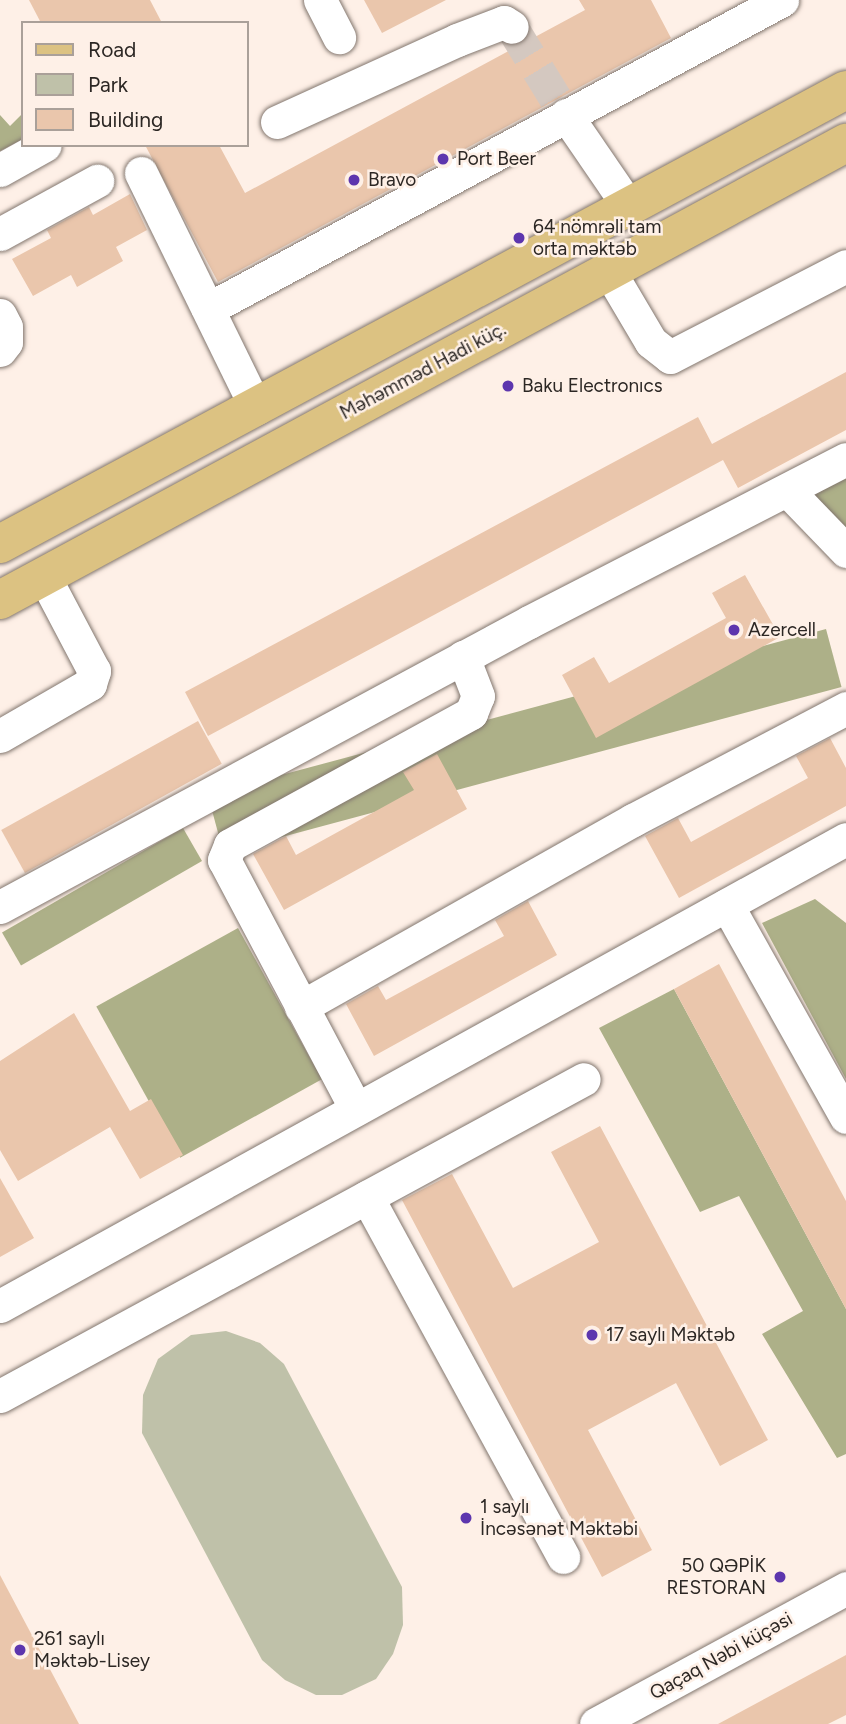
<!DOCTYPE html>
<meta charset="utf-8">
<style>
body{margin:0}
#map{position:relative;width:846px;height:1724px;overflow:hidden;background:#fef0e7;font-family:Figtree,sans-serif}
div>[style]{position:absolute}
.green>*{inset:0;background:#bfc1a9}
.forest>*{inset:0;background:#adb088;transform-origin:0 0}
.building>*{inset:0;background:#eac6ac;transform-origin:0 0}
.minor-tunnel>*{height:33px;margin-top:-16.5px;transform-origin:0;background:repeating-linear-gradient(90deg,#d4c8c0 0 33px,transparent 0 50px)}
.roads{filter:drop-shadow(0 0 2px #82766e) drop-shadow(0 0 2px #82766e)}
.minor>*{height:33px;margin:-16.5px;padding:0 16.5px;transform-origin:16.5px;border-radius:16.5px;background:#fff}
.major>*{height:38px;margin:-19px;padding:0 19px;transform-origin:19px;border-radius:19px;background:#dcc282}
.dots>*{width:19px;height:19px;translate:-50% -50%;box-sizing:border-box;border:4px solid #fef0e7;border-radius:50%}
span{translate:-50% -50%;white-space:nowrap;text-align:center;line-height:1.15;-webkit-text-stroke:5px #fef0e7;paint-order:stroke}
.poi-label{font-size:19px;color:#2c2724}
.left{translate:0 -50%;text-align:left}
.right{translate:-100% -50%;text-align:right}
.street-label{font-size:19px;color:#2c2724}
.legend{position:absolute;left:21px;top:21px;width:228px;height:126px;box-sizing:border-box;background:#fef0e7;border:2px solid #aaa099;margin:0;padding:9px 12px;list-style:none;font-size:21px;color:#2c2724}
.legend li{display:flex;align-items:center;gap:14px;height:35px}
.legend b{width:35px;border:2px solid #aaa099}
</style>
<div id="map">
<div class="green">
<i style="clip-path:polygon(226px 1331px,260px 1343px,284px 1364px,402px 1587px,403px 1625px,393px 1654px,376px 1679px,342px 1695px,316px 1695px,285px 1680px,262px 1660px,142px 1433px,143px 1395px,158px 1359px,191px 1335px)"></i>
</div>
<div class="forest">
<i style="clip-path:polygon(23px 113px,23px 139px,0 151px,0 115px,10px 126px)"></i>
<i style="clip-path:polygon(846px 477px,846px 537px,805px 500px)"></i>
<i style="left:826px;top:629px;width:60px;height:640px;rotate:75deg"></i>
<i style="left:183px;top:828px;width:38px;height:209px;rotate:60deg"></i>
<i style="clip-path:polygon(815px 899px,846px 923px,846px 1079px,762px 923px)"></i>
<i style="left:238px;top:928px;width:173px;height:162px;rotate:61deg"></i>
<i style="clip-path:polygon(674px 989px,846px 1309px,846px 1454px,837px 1458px,762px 1334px,803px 1311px,739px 1196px,700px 1212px,599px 1028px)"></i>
</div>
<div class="building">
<i style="clip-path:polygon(29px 0,150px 0,162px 23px,41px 23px)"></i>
<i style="clip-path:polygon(364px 0,446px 0,382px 33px)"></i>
<i style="clip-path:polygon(579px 0,651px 0,671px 38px,218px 282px,145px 145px,219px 145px,245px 193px,585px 10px)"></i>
<i style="clip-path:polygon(130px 194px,147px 230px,116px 247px,123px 261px,77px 287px,71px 275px,33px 296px,12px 259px,51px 238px,47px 230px,89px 207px,93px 215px)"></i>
<i style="clip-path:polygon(846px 372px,846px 430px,738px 488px,723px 460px,208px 736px,185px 692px,698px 417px,712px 444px)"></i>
<i style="clip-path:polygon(745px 575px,780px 637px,596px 738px,562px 675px,594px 657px,609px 683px,726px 618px,712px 593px)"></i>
<i style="left:198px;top:721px;width:49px;height:225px;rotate:61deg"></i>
<i style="clip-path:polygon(830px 738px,846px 768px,846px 806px,679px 898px,645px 836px,678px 818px,691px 842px,808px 778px,796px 756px)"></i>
<i style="clip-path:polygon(437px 754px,467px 809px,284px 910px,253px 854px,286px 836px,296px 855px,414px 790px,403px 772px)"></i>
<i style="clip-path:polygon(528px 901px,557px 955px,374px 1056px,346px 1004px,378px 986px,386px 1000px,504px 936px,495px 920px)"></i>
<i style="clip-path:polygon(719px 964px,846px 1201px,846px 1309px,674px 989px)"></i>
<i style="clip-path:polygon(74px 1013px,130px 1111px,151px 1099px,183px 1155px,140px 1179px,110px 1127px,18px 1181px,0 1150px,0 1061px)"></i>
<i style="clip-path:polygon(600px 1126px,768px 1440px,720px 1466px,676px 1383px,588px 1430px,652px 1550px,602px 1577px,402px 1200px,452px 1174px,513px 1288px,599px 1242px,551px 1152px)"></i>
<i style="clip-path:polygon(0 1178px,34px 1238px,0 1257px)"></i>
<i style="clip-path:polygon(0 1575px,79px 1724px,0 1724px)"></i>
<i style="clip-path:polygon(846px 1655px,846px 1715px,828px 1724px,718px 1724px)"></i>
</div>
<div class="minor-tunnel">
<i style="left:512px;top:27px;width:103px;rotate:58.5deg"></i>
</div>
<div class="roads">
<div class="minor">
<i style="left:320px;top:0;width:42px;rotate:62.8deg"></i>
<i style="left:566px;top:115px;width:112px;rotate:55.6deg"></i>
<i style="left:277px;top:122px;width:198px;rotate:-24.5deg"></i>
<i style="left:457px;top:40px;width:50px;rotate:-21deg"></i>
<i style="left:504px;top:22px;width:9px;rotate:32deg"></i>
<i style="left:0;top:170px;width:51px;rotate:-29.1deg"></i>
<i style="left:141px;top:173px;width:262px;rotate:63.9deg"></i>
<i style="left:0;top:234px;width:111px;rotate:-28.7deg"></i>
<i style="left:609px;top:271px;width:82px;rotate:59.4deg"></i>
<i style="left:651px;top:342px;width:24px;rotate:38deg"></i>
<i style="left:670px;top:357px;width:198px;rotate:-27.3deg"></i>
<i style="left:208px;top:309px;width:652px;rotate:-28.29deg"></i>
<i style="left:0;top:315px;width:13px;rotate:63deg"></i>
<i style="left:6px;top:327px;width:15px;rotate:90deg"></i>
<i style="left:6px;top:342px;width:10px;rotate:127deg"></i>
<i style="left:789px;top:492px;width:82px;rotate:46deg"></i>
<i style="left:0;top:736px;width:104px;rotate:-30deg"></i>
<i style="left:90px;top:684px;width:14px;rotate:-73deg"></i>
<i style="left:94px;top:671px;width:107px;rotate:-117.8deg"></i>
<i style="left:727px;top:905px;width:243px;rotate:60.7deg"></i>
<i style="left:0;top:907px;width:601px;rotate:-28.31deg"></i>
<i style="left:529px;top:622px;width:356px;rotate:-27.2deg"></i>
<i style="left:301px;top:1007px;width:381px;rotate:-29.4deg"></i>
<i style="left:633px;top:820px;width:241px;rotate:-27.7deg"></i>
<i style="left:356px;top:1109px;width:282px;rotate:-117.9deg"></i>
<i style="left:224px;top:860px;width:16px;rotate:-68deg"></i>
<i style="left:230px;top:845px;width:275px;rotate:-28.7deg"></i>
<i style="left:471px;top:713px;width:18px;rotate:-68deg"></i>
<i style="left:478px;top:696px;width:42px;rotate:-111deg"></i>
<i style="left:367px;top:1197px;width:410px;rotate:61.4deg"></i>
<i style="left:0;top:1306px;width:966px;rotate:-28.9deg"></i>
<i style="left:0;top:1396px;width:664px;rotate:-28.49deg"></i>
<i style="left:596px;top:1724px;width:285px;rotate:-28.5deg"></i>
</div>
<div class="major">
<i style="left:0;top:544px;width:960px;rotate:-28.22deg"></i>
<i style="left:0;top:600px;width:962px;rotate:-28.38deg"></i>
</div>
</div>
<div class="dots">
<i style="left:443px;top:159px;background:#5d36ae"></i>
<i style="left:354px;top:180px;background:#5d36ae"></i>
<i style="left:519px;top:238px;background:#5d36ae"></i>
<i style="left:508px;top:386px;background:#5d36ae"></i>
<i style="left:734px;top:630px;background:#5d36ae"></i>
<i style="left:592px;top:1335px;background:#5d36ae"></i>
<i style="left:466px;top:1518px;background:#5d36ae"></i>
<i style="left:780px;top:1577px;background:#5d36ae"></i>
<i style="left:20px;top:1650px;background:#5d36ae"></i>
</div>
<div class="poi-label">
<span class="left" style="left:457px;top:159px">Port Beer</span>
<span class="left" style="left:368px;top:180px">Bravo</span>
<span class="left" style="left:533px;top:238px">64 nömrəli tam<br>orta məktəb</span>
<span class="left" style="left:522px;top:386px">Baku Electronıcs</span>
<span class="left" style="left:748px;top:630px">Azercell</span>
<span class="left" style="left:606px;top:1335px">17 saylı Məktəb</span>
<span class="left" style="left:480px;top:1518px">1 saylı<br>İncəsənət Məktəbi</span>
<span class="right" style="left:766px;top:1577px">50 QƏPİK<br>RESTORAN</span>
<span class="left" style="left:34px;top:1650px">261 saylı<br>Məktəb-Lisey</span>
</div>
<div class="street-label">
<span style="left:423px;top:371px;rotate:-28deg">Məhəmməd Hadi küç.</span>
<span style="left:721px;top:1656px;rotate:-29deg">Qaçaq Nəbi küçəsi</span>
</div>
<ul class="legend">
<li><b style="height:9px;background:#dcc282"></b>Road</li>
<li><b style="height:19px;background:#bfc1a9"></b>Park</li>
<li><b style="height:19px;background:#eac6ac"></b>Building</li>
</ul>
</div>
